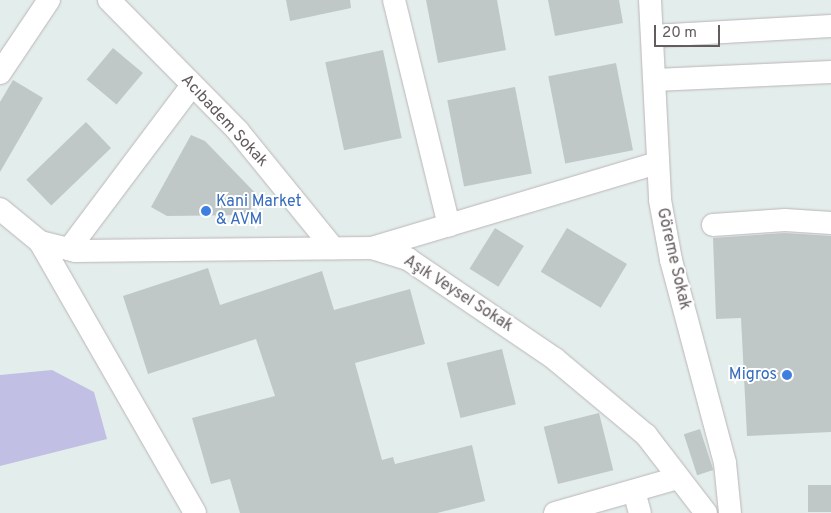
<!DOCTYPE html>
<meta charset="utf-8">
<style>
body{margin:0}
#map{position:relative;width:831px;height:513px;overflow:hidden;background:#e3edeb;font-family:Overpass,sans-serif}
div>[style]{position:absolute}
.green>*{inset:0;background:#c1c0e4}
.building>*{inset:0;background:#bfc8c6;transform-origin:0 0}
.roads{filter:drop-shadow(0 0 1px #bcb5b8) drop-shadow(0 0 1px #bcb5b8)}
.minor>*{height:22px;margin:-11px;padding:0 11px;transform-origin:11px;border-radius:11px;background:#fff}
.dots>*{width:14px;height:14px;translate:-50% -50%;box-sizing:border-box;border:2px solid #fff;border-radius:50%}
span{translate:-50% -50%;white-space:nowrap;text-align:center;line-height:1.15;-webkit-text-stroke:4px #fff;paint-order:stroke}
.street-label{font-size:16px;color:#635b5e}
.shop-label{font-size:16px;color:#366cbe}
.left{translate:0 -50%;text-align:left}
.right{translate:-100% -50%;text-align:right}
.scale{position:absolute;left:654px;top:25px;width:66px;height:22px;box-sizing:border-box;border:2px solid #635b5e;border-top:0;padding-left:6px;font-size:15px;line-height:18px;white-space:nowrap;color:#635b5e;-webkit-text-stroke:4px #fff;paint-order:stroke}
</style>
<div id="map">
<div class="green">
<i style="clip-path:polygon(52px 370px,94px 392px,107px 439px,0 466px,0 375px)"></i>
</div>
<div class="building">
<i style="clip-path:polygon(286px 0,350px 0,351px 8px,290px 21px)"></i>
<i style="clip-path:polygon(426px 0,497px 0,506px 50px,438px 63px)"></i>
<i style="clip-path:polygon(548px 0,619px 0,623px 23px,555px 36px)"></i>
<i style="left:113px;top:48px;width:39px;height:41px;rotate:40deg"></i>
<i style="left:383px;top:50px;width:90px;height:59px;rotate:78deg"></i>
<i style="left:616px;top:63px;width:89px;height:69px;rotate:79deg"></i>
<i style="clip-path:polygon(13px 80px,43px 98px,0 172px,0 102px)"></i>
<i style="left:515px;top:87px;width:88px;height:69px;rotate:79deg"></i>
<i style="left:86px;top:122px;width:36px;height:83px;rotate:46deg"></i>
<i style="clip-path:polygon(191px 135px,205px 141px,260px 198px,246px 215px,167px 216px,151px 207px)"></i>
<i style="left:495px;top:228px;width:34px;height:48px;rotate:32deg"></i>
<i style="left:567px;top:228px;width:70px;height:51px;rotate:31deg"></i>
<i style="clip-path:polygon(785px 233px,831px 236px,831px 432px,747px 436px,741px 318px,716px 319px,713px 238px)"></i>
<i style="clip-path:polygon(208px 268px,220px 305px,322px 271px,334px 310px,410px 289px,425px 344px,355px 363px,382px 460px,393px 457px,395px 464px,472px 445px,485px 501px,437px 513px,240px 513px,230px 479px,211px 484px,192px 418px,275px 396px,256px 339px,148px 374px,123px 296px)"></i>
<i style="left:502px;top:349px;width:57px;height:57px;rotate:76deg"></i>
<i style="left:599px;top:413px;width:59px;height:57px;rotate:76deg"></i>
<i style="left:700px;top:429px;width:43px;height:17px;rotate:72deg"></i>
<i style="left:831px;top:485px;width:27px;height:23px;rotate:90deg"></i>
</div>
<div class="roads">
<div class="minor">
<i style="left:109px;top:0;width:184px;rotate:45.4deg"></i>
<i style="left:238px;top:131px;width:151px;rotate:50.9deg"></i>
<i style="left:394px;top:0;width:232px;rotate:76.3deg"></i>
<i style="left:650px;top:0;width:200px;rotate:87.1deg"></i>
<i style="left:660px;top:200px;width:61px;rotate:79.6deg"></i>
<i style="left:671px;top:260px;width:210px;rotate:75.1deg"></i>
<i style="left:725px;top:463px;width:50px;rotate:84.3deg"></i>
<i style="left:653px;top:36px;width:178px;rotate:-3.2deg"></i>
<i style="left:0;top:73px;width:88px;rotate:-56.1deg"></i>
<i style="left:655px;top:80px;width:176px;rotate:-2.6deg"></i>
<i style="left:0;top:209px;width:52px;rotate:39.5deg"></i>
<i style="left:40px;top:242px;width:36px;rotate:14deg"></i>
<i style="left:75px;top:251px;width:297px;rotate:-0.6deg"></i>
<i style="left:372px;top:248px;width:38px;rotate:17deg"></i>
<i style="left:408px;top:259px;width:178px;rotate:34.2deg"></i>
<i style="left:555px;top:359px;width:119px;rotate:39.9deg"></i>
<i style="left:646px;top:435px;width:98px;rotate:52.4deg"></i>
<i style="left:713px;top:225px;width:72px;rotate:-4deg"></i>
<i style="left:785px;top:220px;width:46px;rotate:3.7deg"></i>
<i style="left:40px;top:242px;width:312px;rotate:60.2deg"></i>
<i style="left:372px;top:248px;width:298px;rotate:-16.6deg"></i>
<i style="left:69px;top:249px;width:205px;rotate:-53.1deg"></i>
<i style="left:634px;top:491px;width:23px;rotate:75deg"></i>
<i style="left:555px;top:513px;width:128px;rotate:-15.9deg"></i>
</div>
</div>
<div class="dots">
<i style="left:206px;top:211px;background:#3f7fe0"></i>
<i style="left:787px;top:375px;background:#3f7fe0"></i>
</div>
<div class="street-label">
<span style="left:224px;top:121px;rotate:47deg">Acıbadem Sokak</span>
<span style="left:673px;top:259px;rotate:77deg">Göreme Sokak</span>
<span style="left:458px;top:294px;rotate:33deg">Aşık Veysel Sokak</span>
</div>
<div class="shop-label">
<span class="left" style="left:216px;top:211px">Kani Market<br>&amp; AVM</span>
<span class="right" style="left:777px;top:375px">Migros</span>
</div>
<div class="scale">20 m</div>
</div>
